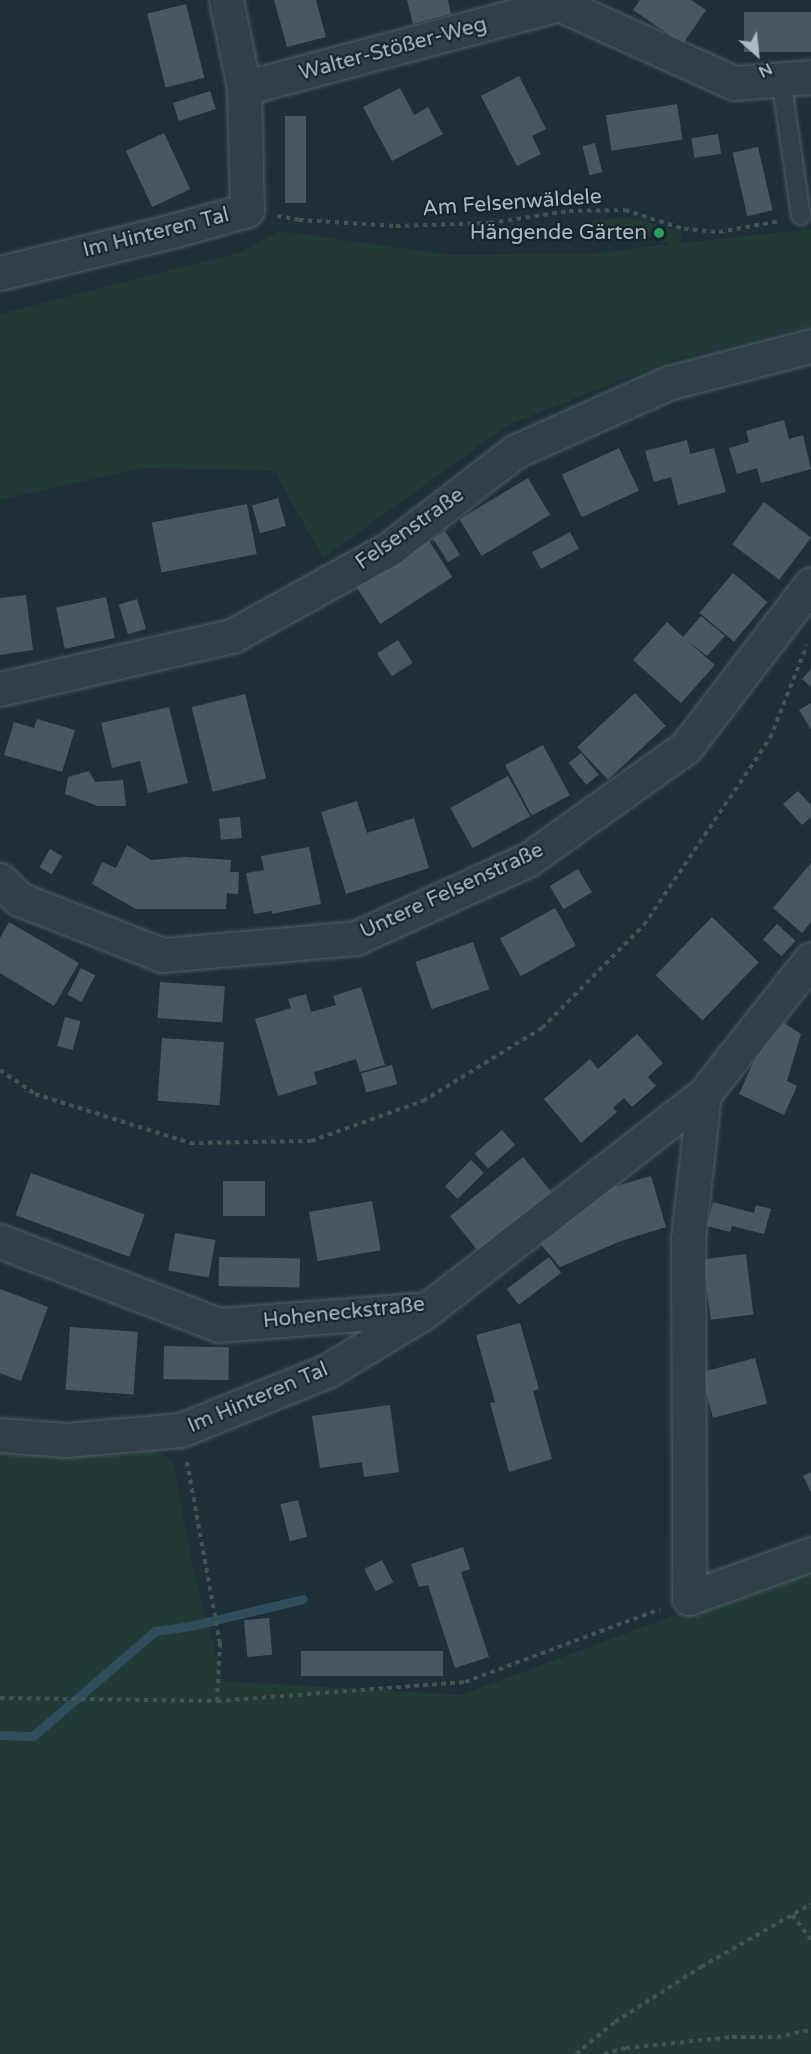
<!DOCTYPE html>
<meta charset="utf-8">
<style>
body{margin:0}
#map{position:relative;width:811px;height:2054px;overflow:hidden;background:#1e2f37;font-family:"Varela Round",sans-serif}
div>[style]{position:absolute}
.green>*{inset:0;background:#213a35}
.stream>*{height:9px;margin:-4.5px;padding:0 4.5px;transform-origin:4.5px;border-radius:4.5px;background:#2f4d5d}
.building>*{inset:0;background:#465963;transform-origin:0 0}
.path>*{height:4px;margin-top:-2px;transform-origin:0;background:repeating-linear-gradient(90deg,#3f5653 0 4.5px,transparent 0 9px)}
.roads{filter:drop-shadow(0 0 2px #4f5e65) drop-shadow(0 0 2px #4f5e65)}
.service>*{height:18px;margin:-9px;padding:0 9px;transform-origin:9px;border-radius:9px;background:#314047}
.minor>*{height:33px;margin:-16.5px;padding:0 16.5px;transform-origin:16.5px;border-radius:16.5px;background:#314047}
.dots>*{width:16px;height:16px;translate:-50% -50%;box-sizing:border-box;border:3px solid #17252b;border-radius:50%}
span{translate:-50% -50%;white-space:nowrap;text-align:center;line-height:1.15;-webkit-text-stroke:4.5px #17252b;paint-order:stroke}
.street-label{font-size:21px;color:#abbbc4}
.poi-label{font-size:21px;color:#abbbc4}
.right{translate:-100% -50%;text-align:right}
.north{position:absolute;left:727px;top:24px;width:60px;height:60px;-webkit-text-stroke:4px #17252b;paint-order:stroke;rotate:153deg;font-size:16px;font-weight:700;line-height:24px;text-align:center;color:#abbbc4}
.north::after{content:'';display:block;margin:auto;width:21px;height:27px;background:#abbbc4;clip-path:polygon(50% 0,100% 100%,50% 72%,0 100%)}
</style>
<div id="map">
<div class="green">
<i style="clip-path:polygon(627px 217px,681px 231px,681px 243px,811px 229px,811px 326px,673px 360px,508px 425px,323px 558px,274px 471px,142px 468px,0 500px,0 314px,241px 252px,280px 231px,451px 255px,592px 254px,670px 244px,620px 227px,583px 234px,582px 222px)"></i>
<i style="clip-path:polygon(0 1448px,34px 1455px,157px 1451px,173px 1461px,194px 1574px,223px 1681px,461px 1695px,811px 1564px,811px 2054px,0 2054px)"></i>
</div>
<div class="stream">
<i style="left:0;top:1735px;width:33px;rotate:2deg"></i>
<i style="left:33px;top:1736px;width:161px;rotate:-40.7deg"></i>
<i style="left:155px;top:1631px;width:35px;rotate:-8deg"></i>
<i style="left:190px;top:1626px;width:116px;rotate:-13.4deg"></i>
</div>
<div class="building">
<i style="clip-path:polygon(274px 0,316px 0,326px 37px,287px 47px)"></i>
<i style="clip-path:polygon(407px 0,448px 0,451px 14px,413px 24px)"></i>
<i style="clip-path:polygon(640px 0,691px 0,706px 10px,683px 44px,633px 10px)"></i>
<i style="left:186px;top:4px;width:76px;height:40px;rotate:76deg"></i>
<i style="left:811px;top:12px;width:40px;height:67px;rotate:90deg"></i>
<i style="clip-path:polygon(519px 76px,546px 129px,532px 136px,541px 154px,517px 166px,481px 96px)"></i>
<i style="clip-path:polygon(400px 88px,414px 115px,428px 107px,443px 134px,392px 161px,363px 107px)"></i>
<i style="left:210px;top:91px;width:19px;height:39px;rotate:72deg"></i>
<i style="left:677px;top:104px;width:36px;height:72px;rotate:81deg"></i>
<i style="left:285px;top:116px;width:21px;height:87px"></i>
<i style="left:164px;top:133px;width:62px;height:42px;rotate:65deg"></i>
<i style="left:718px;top:134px;width:20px;height:27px;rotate:81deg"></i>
<i style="left:595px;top:143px;width:30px;height:13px;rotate:76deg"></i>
<i style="left:758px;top:147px;width:65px;height:26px;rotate:77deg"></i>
<i style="clip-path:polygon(784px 420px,789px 439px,803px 435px,811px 469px,761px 483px,757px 468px,737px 474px,729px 448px,749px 442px,746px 431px)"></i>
<i style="clip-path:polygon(687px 440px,690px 454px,714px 448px,726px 492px,678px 505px,671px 477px,654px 482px,645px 451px)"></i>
<i style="left:619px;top:448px;width:47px;height:63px;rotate:65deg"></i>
<i style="left:528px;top:478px;width:43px;height:80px;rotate:59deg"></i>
<i style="left:278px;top:498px;width:29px;height:27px;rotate:74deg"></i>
<i style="left:764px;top:502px;width:59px;height:53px;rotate:37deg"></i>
<i style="left:247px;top:504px;width:51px;height:97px;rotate:79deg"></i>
<i style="left:445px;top:531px;width:28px;height:14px;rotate:58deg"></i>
<i style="left:570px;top:532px;width:19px;height:43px;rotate:62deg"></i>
<i style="left:429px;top:541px;width:43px;height:86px;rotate:57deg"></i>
<i style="left:733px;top:573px;width:45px;height:52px;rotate:40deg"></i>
<i style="clip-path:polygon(26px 595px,33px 650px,0 655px,0 598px)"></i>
<i style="left:106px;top:597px;width:42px;height:51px;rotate:78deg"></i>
<i style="left:137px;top:599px;width:31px;height:19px;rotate:73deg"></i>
<i style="clip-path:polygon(701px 616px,725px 636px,707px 656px,685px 639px,715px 665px,681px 703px,633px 660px,667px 622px,683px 637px)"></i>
<i style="left:398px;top:640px;width:27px;height:25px;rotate:57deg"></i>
<i style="clip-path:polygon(811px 669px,811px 687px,802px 679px)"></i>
<i style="left:635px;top:693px;width:45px;height:79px;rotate:47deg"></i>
<i style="left:245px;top:694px;width:87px;height:55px;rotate:76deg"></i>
<i style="clip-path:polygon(811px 703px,811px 730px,799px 710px)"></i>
<i style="clip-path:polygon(169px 707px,188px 783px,148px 793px,140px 761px,112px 768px,101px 723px)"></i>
<i style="clip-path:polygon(37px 719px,75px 730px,62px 772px,4px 755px,14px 722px,34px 728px)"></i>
<i style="left:543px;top:745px;width:57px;height:43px;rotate:62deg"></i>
<i style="left:581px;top:753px;width:28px;height:16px;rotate:51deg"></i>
<i style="clip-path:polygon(89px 771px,95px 782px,123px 780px,126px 806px,98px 806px,65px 794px,68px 777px)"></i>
<i style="left:508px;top:776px;width:46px;height:66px;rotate:61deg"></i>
<i style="clip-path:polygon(798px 791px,811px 805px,811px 817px,802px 825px,783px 804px)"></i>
<i style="clip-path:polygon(357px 801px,367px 833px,414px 818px,429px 868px,346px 894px,321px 812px)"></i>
<i style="left:240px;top:817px;width:21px;height:21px;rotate:85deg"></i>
<i style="clip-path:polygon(127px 845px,151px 860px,185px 857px,231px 860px,230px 872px,239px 872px,238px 894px,227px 893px,226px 909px,136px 909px,92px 884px,102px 862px,116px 868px)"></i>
<i style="clip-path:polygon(309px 847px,321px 904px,272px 914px,272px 911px,254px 914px,246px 873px,264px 870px,261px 856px)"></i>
<i style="left:50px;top:849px;width:14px;height:21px;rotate:30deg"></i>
<i style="clip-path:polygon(811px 863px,811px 922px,802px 933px,773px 908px)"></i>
<i style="left:578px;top:869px;width:27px;height:33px;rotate:59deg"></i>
<i style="left:555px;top:908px;width:43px;height:63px;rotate:61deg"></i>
<i style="left:712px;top:917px;width:65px;height:81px;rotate:44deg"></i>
<i style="clip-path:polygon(9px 922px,79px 963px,54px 1006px,0 973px,0 938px)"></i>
<i style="left:777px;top:924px;width:25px;height:21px;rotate:42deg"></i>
<i style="left:473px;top:942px;width:50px;height:61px;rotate:71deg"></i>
<i style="left:81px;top:968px;width:16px;height:30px;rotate:27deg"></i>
<i style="left:160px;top:982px;width:65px;height:36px;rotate:4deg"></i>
<i style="clip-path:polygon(361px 987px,385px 1065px,360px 1072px,356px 1059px,314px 1072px,317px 1084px,278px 1096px,255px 1019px,291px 1008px,288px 999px,306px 994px,311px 1012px,336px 1005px,333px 996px)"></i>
<i style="left:65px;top:1017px;width:16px;height:30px;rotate:15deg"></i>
<i style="clip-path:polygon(784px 1023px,801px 1034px,787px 1081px,797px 1086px,784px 1115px,739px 1094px,756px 1056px)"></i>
<i style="clip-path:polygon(637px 1034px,663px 1063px,648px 1077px,656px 1086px,632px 1107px,624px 1098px,613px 1108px,617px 1112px,581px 1143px,544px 1099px,590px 1059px,598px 1069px)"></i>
<i style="left:162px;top:1038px;width:62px;height:63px;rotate:4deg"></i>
<i style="left:392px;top:1065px;width:20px;height:32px;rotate:75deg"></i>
<i style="left:502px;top:1130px;width:20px;height:36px;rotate:49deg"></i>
<i style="left:523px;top:1157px;width:46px;height:94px;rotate:51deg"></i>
<i style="left:471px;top:1160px;width:18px;height:37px;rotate:45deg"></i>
<i style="left:31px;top:1173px;width:121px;height:45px;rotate:20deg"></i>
<i style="clip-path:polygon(651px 1176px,666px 1227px,621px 1241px,560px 1267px,538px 1241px,606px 1189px)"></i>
<i style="left:223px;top:1181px;width:42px;height:35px"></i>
<i style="left:372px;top:1201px;width:50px;height:64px;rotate:80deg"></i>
<i style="clip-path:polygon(713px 1202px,754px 1213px,756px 1205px,771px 1209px,764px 1234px,732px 1226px,730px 1232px,707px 1226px)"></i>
<i style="left:175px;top:1233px;width:41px;height:38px;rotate:10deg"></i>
<i style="left:746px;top:1254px;width:61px;height:43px;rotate:83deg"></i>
<i style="left:219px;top:1257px;width:81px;height:29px;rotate:1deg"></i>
<i style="left:549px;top:1257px;width:20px;height:53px;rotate:53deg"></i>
<i style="clip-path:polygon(0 1289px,48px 1307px,21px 1381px,0 1373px)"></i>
<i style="clip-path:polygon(520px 1323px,539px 1389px,533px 1391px,552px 1459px,509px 1472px,490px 1403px,495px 1402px,476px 1335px)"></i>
<i style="left:70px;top:1327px;width:68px;height:63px;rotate:4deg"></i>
<i style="left:164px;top:1346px;width:65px;height:33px;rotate:1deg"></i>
<i style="left:755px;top:1358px;width:47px;height:56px;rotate:75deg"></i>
<i style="clip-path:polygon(390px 1405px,399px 1472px,364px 1477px,362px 1462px,320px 1468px,312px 1416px)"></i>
<i style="clip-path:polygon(811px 1472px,811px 1492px,803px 1476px)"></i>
<i style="left:298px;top:1500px;width:38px;height:18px;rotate:76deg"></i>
<i style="clip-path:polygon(463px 1547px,470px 1569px,461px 1572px,489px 1657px,455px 1668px,428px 1585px,419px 1587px,411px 1564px)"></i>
<i style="left:382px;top:1560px;width:25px;height:20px;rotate:63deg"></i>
<i style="left:269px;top:1618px;width:37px;height:25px;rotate:85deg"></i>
<i style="left:443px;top:1651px;width:25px;height:142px;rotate:90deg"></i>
</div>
<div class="path">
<i style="left:277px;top:216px;width:22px;rotate:10deg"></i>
<i style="left:299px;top:220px;width:97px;rotate:3.5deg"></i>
<i style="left:396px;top:226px;width:94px;rotate:-1.8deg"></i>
<i style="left:490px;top:223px;width:80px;rotate:-8.6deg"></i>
<i style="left:569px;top:211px;width:56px;rotate:-1deg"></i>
<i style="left:625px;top:210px;width:62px;rotate:17.9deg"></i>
<i style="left:684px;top:229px;width:35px;rotate:5deg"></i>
<i style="left:719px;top:232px;width:62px;rotate:-10.2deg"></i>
<i style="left:0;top:1070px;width:42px;rotate:34.4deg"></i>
<i style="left:35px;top:1094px;width:163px;rotate:17.5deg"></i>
<i style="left:190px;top:1143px;width:121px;rotate:-0.9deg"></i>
<i style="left:311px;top:1141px;width:119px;rotate:-19.7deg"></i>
<i style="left:423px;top:1101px;width:140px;rotate:-31.5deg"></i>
<i style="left:542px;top:1028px;width:145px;rotate:-45.3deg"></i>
<i style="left:644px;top:925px;width:225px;rotate:-56deg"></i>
<i style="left:770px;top:738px;width:100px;rotate:-68.3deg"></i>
<i style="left:187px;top:1462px;width:184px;rotate:79.7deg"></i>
<i style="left:220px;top:1643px;width:58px;rotate:93deg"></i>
<i style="left:0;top:1698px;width:217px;rotate:0.8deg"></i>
<i style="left:217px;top:1701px;width:249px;rotate:-4.4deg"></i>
<i style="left:465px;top:1682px;width:208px;rotate:-20.5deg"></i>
<i style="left:792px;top:1915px;width:31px;rotate:52deg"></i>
<i style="left:576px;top:2054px;width:50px;rotate:-39.4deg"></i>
<i style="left:615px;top:2022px;width:102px;rotate:-32.6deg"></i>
<i style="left:701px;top:1967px;width:127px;rotate:-29.8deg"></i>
<i style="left:604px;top:2054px;width:23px;rotate:-15deg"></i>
<i style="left:626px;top:2048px;width:107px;rotate:-5.9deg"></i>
<i style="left:732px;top:2037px;width:45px"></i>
<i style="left:777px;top:2037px;width:35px;rotate:-12deg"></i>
</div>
<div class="roads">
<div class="service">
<i style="left:781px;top:79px;width:138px;rotate:81.7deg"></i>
</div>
<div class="minor">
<i style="left:244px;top:88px;width:326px;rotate:-14.9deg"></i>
<i style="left:559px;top:4px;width:192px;rotate:24.3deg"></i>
<i style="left:734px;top:83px;width:77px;rotate:-4.5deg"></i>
<i style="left:0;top:273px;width:177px;rotate:-13.7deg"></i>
<i style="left:172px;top:231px;width:78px;rotate:-15.6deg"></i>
<i style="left:247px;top:210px;width:122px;rotate:-91.4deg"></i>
<i style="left:244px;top:88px;width:90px;rotate:-101.6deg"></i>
<i style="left:0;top:689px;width:238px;rotate:-12.9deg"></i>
<i style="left:232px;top:636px;width:179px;rotate:-29deg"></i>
<i style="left:389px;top:549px;width:160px;rotate:-37.7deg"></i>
<i style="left:516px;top:451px;width:167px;rotate:-24.1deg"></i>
<i style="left:668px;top:383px;width:148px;rotate:-14.5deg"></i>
<i style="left:0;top:880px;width:27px;rotate:45deg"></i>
<i style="left:19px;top:899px;width:154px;rotate:21.4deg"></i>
<i style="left:162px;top:955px;width:195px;rotate:-5deg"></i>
<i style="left:356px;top:938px;width:190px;rotate:-24.5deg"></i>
<i style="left:529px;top:859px;width:193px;rotate:-35.5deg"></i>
<i style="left:686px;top:747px;width:205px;rotate:-52.5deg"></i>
<i style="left:704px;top:1094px;width:146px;rotate:96.3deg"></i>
<i style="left:688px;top:1239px;width:359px;rotate:89.8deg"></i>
<i style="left:689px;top:1598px;width:130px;rotate:-19.8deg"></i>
<i style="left:0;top:1241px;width:235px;rotate:21deg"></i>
<i style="left:219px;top:1325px;width:210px;rotate:-4.4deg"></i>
<i style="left:428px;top:1309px;width:350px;rotate:-37.9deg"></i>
<i style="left:704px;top:1094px;width:172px;rotate:-51.6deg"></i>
<i style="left:0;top:1435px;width:66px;rotate:4.3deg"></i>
<i style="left:66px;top:1440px;width:115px;rotate:-5deg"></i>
<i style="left:181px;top:1430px;width:157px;rotate:-22deg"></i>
<i style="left:327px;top:1371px;width:112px;rotate:-31.1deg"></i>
</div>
</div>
<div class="dots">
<i style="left:659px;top:233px;background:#2e9e5b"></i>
</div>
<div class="street-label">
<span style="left:393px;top:49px;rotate:-15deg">Walter-Stößer-Weg</span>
<span style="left:512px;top:203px;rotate:-4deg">Am Felsenwäldele</span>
<span style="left:156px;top:233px;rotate:-14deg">Im Hinteren Tal</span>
<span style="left:410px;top:529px;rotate:-35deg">Felsenstraße</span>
<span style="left:452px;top:891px;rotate:-25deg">Untere Felsenstraße</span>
<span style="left:344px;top:1313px;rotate:-6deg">Hoheneckstraße</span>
<span style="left:258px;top:1398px;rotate:-23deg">Im Hinteren Tal</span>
</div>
<div class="poi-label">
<span class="right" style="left:647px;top:233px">Hängende Gärten</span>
</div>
<div class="north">N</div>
</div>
